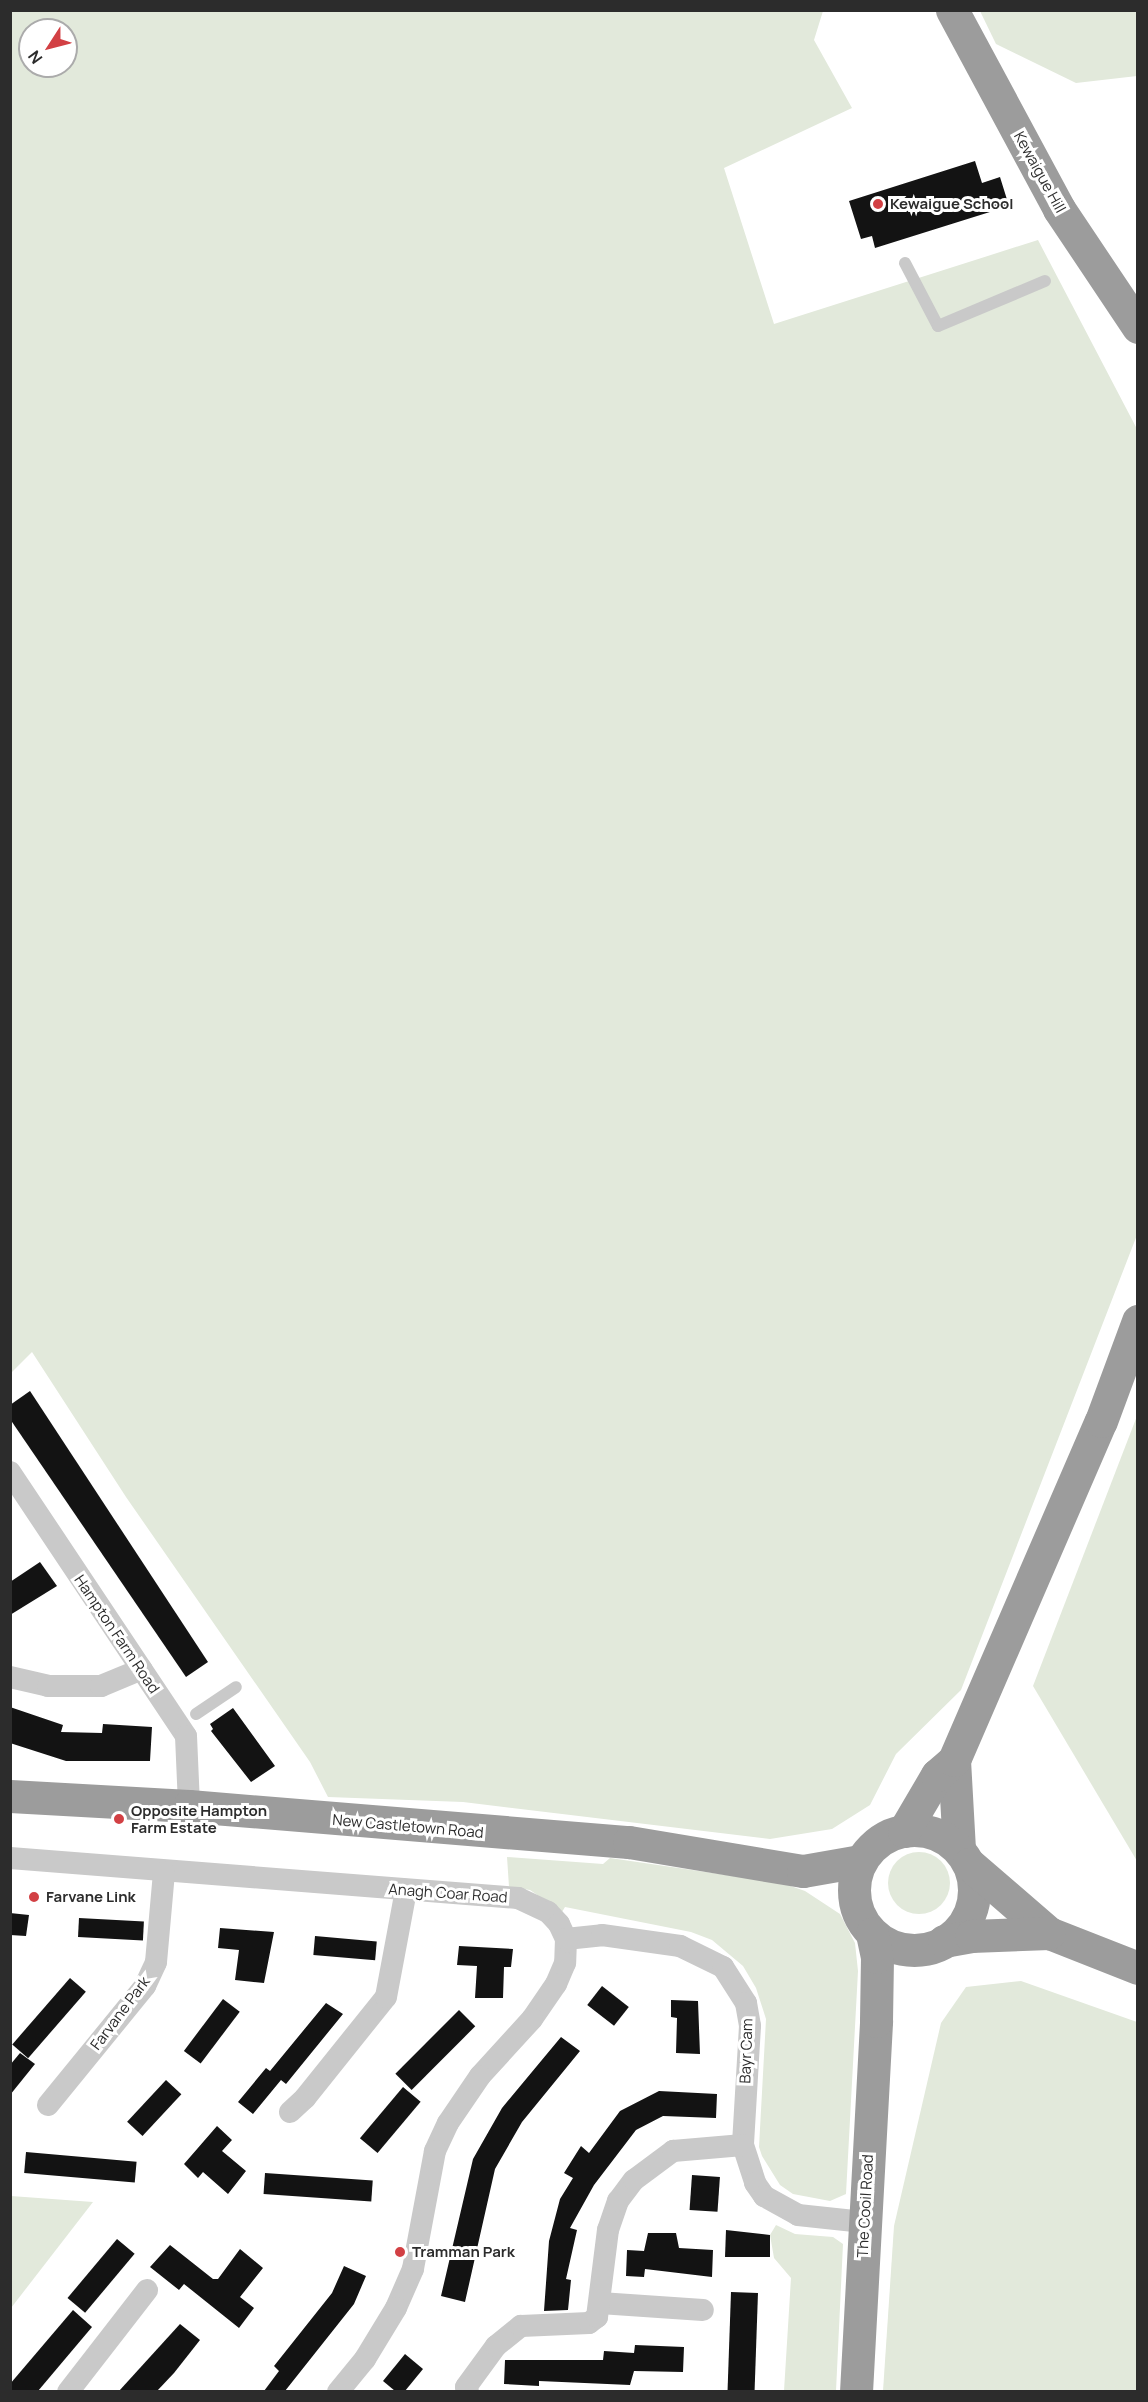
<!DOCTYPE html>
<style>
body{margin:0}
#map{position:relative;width:1148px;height:2402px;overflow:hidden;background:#fff;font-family:Manrope,sans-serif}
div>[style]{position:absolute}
.green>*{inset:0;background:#e2e9db}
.round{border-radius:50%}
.building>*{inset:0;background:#131313;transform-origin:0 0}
.service>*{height:12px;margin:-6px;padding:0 6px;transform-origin:6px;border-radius:6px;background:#c9c9c9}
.minor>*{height:22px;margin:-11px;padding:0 11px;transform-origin:11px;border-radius:11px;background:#c9c9c9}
.trunk>*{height:33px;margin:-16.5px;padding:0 16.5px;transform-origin:16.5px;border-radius:16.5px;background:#9c9c9c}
.trunk>.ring{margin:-16.5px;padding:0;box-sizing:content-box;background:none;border:33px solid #9c9c9c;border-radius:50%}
.dots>*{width:16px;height:16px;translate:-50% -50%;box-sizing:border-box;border:3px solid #fff;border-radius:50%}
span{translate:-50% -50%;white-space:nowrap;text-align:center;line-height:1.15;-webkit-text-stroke:6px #fff;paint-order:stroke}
.street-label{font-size:15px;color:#2c2c2c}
.poi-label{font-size:15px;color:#2c2c2c;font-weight:700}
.left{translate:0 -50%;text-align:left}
.frame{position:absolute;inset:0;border:12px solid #2c2c2c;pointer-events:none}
.north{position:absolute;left:18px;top:18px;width:60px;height:60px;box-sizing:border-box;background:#fff;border:2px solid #ababab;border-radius:50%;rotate:234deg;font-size:16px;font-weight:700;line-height:24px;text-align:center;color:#2c2c2c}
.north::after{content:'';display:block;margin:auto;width:21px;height:27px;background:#d24044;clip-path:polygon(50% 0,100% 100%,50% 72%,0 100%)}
</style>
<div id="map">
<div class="green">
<i style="clip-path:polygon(evenodd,11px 11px,823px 11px,814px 40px,852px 108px,724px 168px,774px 324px,1038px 240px,1137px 429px,1137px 1235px,961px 1690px,896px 1754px,870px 1805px,832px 1829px,770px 1839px,463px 1802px,328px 1797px,310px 1762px,126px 1497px,32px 1352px,11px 1373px,11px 11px,30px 30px,66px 30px,66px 66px,30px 66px,30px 30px)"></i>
<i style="clip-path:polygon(980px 11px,1137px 11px,1137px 76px,1076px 83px,996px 44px)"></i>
<i style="clip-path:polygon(1137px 1416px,1138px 1861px,1137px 1861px,1033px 1686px)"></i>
<i class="round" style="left:888px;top:1852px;width:62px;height:62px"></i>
<i style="clip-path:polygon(507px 1857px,603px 1864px,610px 1858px,782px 1883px,805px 1891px,840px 1914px,855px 1943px,858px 1971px,846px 2194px,830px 2201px,793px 2194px,780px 2185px,762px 2156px,759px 2147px,766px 2019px,756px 1988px,743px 1966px,712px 1940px,691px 1932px,565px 1907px,562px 1912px,530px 1890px,509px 1887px)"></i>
<i style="clip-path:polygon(1021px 1981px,1137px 2022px,1137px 2391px,883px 2391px,894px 2226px,941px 2023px,966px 1987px)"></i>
<i style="clip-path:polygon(11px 2196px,93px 2202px,11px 2308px,10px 2196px)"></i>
<i style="clip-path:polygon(776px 2225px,795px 2234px,833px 2237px,843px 2244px,836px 2391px,784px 2391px,791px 2278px,774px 2258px,770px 2235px)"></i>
</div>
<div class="building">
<i style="clip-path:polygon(975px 161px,982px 183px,1000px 177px,1009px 206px,875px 248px,872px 236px,861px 239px,849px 201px)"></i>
<i style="clip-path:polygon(30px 1391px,208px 1662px,186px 1677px,10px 1419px,10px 1405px)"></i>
<i style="clip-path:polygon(40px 1562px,57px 1586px,10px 1615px,10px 1582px)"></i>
<i style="clip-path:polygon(10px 1707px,63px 1725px,61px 1732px,102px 1733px,103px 1724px,152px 1727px,150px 1761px,66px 1761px,10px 1743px)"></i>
<i style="clip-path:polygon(233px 1708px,275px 1766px,251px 1782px,211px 1731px,213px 1729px,210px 1724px)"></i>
<i style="clip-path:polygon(10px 1913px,29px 1915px,26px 1936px,10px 1935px)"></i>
<i style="left:79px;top:1918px;width:65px;height:19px;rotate:3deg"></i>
<i style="clip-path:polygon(220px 1928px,274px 1932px,264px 1983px,235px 1980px,239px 1950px,218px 1948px)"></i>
<i style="left:315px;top:1936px;width:62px;height:19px;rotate:5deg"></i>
<i style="clip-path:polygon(459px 1946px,513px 1949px,511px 1967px,504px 1967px,503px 1998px,475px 1998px,477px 1966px,457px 1965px)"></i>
<i style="left:70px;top:1978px;width:21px;height:88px;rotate:41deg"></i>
<i style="left:602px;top:1986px;width:34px;height:24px;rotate:38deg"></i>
<i style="left:223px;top:1999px;width:21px;height:65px;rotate:37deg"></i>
<i style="clip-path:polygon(671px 2000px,698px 2001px,700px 2054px,676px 2053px,677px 2018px,671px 2017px)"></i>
<i style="clip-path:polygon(326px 2003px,343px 2014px,286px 2084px,281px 2080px,253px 2114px,238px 2102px,266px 2068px,270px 2071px)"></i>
<i style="left:459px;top:2010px;width:23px;height:90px;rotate:45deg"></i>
<i style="clip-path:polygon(561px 2037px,580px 2051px,522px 2122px,495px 2169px,465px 2302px,441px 2296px,473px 2159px,502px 2108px)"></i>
<i style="clip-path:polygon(20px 2053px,35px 2064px,10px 2095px,10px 2065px)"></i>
<i style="left:166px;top:2080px;width:21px;height:57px;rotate:43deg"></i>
<i style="left:403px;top:2087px;width:23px;height:67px;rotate:40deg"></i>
<i style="clip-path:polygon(659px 2091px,717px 2094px,716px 2118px,663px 2116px,636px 2130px,594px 2185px,570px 2228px,577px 2230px,566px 2279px,571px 2280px,568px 2310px,544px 2311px,549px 2241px,560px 2199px,573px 2178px,564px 2173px,581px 2146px,589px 2153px,620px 2111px)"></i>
<i style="clip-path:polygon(217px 2126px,232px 2140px,222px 2151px,246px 2171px,228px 2194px,203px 2172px,198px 2178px,184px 2164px)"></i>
<i style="left:26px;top:2152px;width:111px;height:21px;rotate:5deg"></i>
<i style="left:265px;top:2173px;width:108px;height:21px;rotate:4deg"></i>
<i style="left:692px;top:2175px;width:28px;height:35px;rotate:4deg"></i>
<i style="clip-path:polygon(726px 2230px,770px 2235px,770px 2257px,725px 2257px)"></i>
<i style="clip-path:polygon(648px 2233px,676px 2233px,679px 2248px,713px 2250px,712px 2277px,645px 2269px,644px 2277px,626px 2276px,627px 2250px,644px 2251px)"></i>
<i style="left:117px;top:2239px;width:23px;height:77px;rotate:40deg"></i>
<i style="clip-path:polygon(170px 2245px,213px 2279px,218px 2279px,240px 2249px,263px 2268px,240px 2297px,254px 2308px,239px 2328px,184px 2284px,179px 2290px,150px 2267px)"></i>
<i style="clip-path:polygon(344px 2266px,366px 2276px,354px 2304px,285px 2391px,264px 2391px,279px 2371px,274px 2366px,332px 2293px)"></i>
<i style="left:731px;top:2292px;width:27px;height:99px;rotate:2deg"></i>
<i style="clip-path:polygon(73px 2310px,92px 2327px,38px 2391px,10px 2391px,10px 2384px)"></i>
<i style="clip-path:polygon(180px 2324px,200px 2340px,174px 2373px,157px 2391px,119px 2391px)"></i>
<i style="clip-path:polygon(635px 2345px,684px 2347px,683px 2372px,634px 2371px,630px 2385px,539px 2381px,539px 2386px,504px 2384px,505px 2360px,603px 2360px,604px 2351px,634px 2353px)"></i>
<i style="clip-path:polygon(405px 2354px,423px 2369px,405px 2391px,395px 2391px,383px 2381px)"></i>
</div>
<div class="service">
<i style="left:905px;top:263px;width:71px;rotate:62.4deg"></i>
<i style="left:938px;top:326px;width:116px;rotate:-22.8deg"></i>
<i style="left:196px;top:1714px;width:48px;rotate:-34deg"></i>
</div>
<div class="minor">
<i style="left:10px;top:1472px;width:317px;rotate:56.3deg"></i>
<i style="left:186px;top:1736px;width:70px;rotate:87.5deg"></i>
<i style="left:10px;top:1677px;width:39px;rotate:13deg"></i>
<i style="left:48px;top:1686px;width:53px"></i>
<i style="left:101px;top:1686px;width:44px;rotate:-22.5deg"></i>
<i style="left:10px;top:1858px;width:510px;rotate:4.5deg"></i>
<i style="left:518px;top:1898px;width:33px;rotate:25deg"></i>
<i style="left:548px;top:1912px;width:16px;rotate:47deg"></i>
<i style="left:559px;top:1924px;width:17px;rotate:65deg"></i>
<i style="left:566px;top:1939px;width:24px;rotate:92deg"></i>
<i style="left:565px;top:1963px;width:23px;rotate:113deg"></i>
<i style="left:556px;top:1984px;width:42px;rotate:124.4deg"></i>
<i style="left:532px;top:2019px;width:77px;rotate:132.4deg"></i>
<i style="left:480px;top:2076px;width:57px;rotate:124.2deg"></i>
<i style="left:448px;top:2123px;width:31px;rotate:115deg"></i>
<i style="left:435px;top:2151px;width:120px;rotate:100.6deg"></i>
<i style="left:413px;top:2269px;width:43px;rotate:113.6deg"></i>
<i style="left:396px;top:2308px;width:60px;rotate:121.3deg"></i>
<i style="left:365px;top:2359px;width:43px;rotate:129.3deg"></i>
<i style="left:566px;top:1939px;width:36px;rotate:-6deg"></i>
<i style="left:602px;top:1935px;width:79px;rotate:8deg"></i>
<i style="left:680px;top:1946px;width:48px;rotate:26deg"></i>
<i style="left:723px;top:1967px;width:43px;rotate:57.4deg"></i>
<i style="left:746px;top:2003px;width:23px;rotate:80deg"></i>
<i style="left:750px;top:2026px;width:119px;rotate:93.4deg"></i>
<i style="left:743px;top:2145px;width:40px;rotate:72deg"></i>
<i style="left:755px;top:2183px;width:16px;rotate:55deg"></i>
<i style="left:764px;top:2196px;width:39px;rotate:29deg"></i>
<i style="left:798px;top:2215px;width:66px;rotate:6.1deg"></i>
<i style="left:48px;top:2105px;width:154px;rotate:-50.8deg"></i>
<i style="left:145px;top:1986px;width:26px;rotate:-65deg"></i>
<i style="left:156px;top:1962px;width:90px;rotate:-84.9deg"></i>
<i style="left:290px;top:2112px;width:21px;rotate:-43deg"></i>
<i style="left:305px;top:2098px;width:129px;rotate:-51.3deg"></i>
<i style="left:386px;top:1997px;width:109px;rotate:-79.4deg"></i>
<i style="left:600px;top:2303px;width:103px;rotate:3.9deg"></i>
<i style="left:68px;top:2392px;width:129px;rotate:-52.2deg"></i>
<i style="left:468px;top:2392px;width:5px;rotate:-112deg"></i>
<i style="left:466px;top:2387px;width:51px;rotate:-53.8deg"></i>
<i style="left:496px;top:2346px;width:32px;rotate:-39deg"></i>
<i style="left:521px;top:2326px;width:68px;rotate:-2.5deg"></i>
<i style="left:589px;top:2323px;width:10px;rotate:-37deg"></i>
<i style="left:597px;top:2317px;width:88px;rotate:-82.8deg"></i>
<i style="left:608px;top:2230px;width:31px;rotate:-71deg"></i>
<i style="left:618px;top:2201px;width:26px;rotate:-53deg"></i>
<i style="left:634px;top:2180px;width:49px;rotate:-36.6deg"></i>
<i style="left:673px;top:2151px;width:70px;rotate:-4.9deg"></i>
</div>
<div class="trunk">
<i style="left:952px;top:10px;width:226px;rotate:61.7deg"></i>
<i style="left:1059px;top:209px;width:142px;rotate:56.2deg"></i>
<i style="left:954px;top:1760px;width:89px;rotate:86.8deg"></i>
<i style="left:10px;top:1796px;width:179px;rotate:3.2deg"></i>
<i style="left:189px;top:1806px;width:441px;rotate:4.7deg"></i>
<i style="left:629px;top:1842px;width:176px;rotate:9.5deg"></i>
<i style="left:803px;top:1871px;width:58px;rotate:-10deg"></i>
<i class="ring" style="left:854px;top:1830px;width:87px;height:87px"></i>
<i style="left:904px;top:1831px;width:65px;rotate:-59.5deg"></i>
<i style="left:937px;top:1775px;width:23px;rotate:-41deg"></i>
<i style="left:954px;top:1760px;width:369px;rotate:-66.6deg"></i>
<i style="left:1101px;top:1421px;width:107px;rotate:-69.7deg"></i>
<i style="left:969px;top:1864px;width:106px;rotate:40.8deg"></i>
<i style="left:1049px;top:1933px;width:96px;rotate:21.5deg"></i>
<i style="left:944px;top:1941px;width:27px;rotate:-10deg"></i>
<i style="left:971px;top:1936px;width:78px;rotate:-2.2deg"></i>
<i style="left:856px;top:2392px;width:372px;rotate:-86.9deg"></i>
<i style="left:876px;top:2021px;width:64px;rotate:-89.1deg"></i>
<i style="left:877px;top:1957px;width:24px;rotate:-102deg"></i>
</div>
<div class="dots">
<i style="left:878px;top:204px;background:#d24044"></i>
<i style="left:119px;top:1819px;background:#d24044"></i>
<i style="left:34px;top:1897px;background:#d24044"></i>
<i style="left:400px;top:2252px;background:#d24044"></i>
</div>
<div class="street-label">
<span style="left:1040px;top:172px;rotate:61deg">Kewaigue Hill</span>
<span style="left:117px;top:1634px;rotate:56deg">Hampton Farm Road</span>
<span style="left:408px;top:1826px;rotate:5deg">New Castletown Road</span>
<span style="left:448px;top:1893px;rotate:4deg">Anagh Coar Road</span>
<span style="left:120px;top:2013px;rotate:-53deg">Farvane Park</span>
<span style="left:746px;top:2051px;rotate:-88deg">Bayr Cam</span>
<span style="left:865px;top:2206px;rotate:-87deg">The Cooil Road</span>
</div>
<div class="poi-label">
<span class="left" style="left:890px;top:204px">Kewaigue School</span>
<span class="left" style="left:131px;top:1819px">Opposite Hampton<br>Farm Estate</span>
<span class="left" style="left:46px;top:1897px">Farvane Link</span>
<span class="left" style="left:412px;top:2252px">Tramman Park</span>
</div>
<div class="frame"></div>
<div class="north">N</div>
</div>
